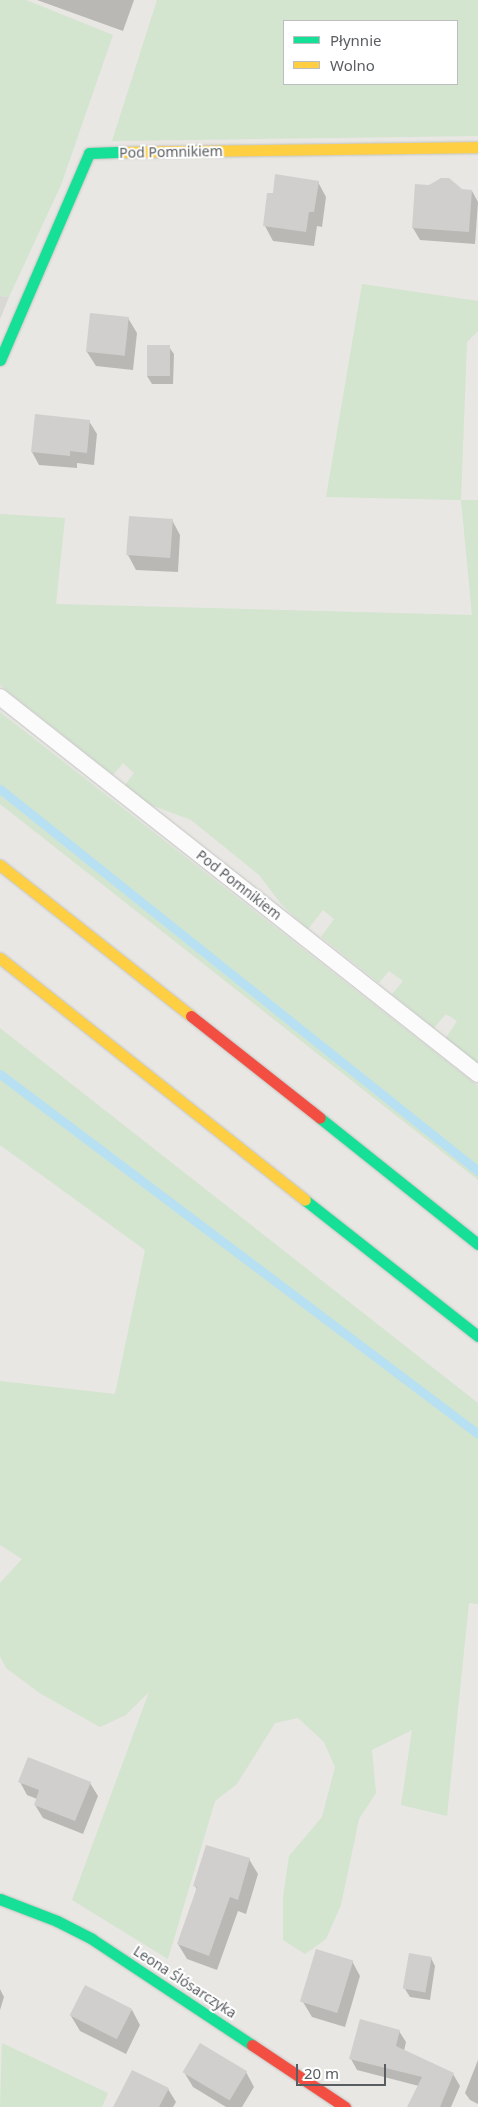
<!DOCTYPE html>
<meta charset="utf-8">
<style>
body{margin:0}
#map{position:relative;width:478px;height:2107px;overflow:hidden;background:#e8e7e3;font-family:"Noto Sans",sans-serif}
div>[style]{position:absolute}
.industrial>*{inset:0;background:#dad8d4}
.green>*{inset:0;background:#d3e4cf}
.shadow>*{inset:0;background:#0003}
.stream>*{height:9px;margin:-4.5px;padding:0 4.5px;transform-origin:4.5px;border-radius:4.5px;background:#b7e0f3}
.building>*{inset:0;background:#d0cfcd;transform-origin:0 0}
.roads{filter:drop-shadow(0 0 1px #c3c4c3) drop-shadow(0 0 1px #c3c4c3)}
.lane>*{height:16px;margin:-8px;padding:0 8px;transform-origin:8px;border-radius:8px;background:#fcfbfb}
.fast>*{height:11px;margin:-5.5px;padding:0 5.5px;transform-origin:5.5px;border-radius:5.5px;background:#16e098}
.slow>*{height:11px;margin:-5.5px;padding:0 5.5px;transform-origin:5.5px;border-radius:5.5px;background:#ffcf43}
.jam>*{height:11px;margin:-5.5px;padding:0 5.5px;transform-origin:5.5px;border-radius:5.5px;background:#f24e42}
span{translate:-50% -50%;white-space:nowrap;text-align:center;line-height:1.15;-webkit-text-stroke:4px #fff;paint-order:stroke}
.street-label{font-size:14px;color:#595d61}
.legend{position:absolute;left:283px;top:20px;width:175px;height:65px;box-sizing:border-box;background:#fff;border:1px solid #bdbec0;margin:0;padding:6px 9px;list-style:none;font-size:15px;color:#595d61}
.legend li{display:flex;align-items:center;gap:10px;height:25px}
.legend b{width:25px;border:1px solid #bdbec0}
.scale{position:absolute;left:296px;top:2064px;width:90px;height:22px;box-sizing:border-box;border:2px solid #595d61;border-top:0;padding-left:6px;font-size:15px;line-height:18px;white-space:nowrap;color:#595d61;-webkit-text-stroke:4px #fff;paint-order:stroke}
</style>
<div id="map">
<div class="industrial">
<i style="clip-path:polygon(0 296px,9px 297px,0 319px)"></i>
</div>
<div class="green">
<i style="clip-path:polygon(0 0,26px 0,113px 35px,61px 185px,9px 297px,0 296px)"></i>
<i style="clip-path:polygon(evenodd,157px 0,478px 0,478px 136px,112px 141px,157px 0,284px 21px,457px 21px,457px 84px,284px 84px,284px 21px)"></i>
<i style="clip-path:polygon(362px 284px,478px 301px,478px 331px,467px 342px,461px 500px,478px 500px,478px 1065px,446px 1038px,457px 1021px,446px 1014px,434px 1028px,392px 994px,403px 981px,389px 971px,379px 983px,321px 937px,334px 919px,323px 910px,308px 929px,282px 905px,259px 875px,191px 820px,151px 805px,125px 785px,134px 773px,123px 763px,113px 775px,0 685px,0 514px,65px 518px,56px 604px,472px 615px,461px 500px,326px 497px)"></i>
<i style="clip-path:polygon(0 712px,478px 1086px,478px 1180px,0 804px)"></i>
<i style="clip-path:polygon(0 1028px,478px 1403px,478px 1604px,469px 1603px,447px 1816px,401px 1805px,412px 1730px,372px 1750px,376px 1793px,359px 1819px,341px 1905px,326px 1939px,305px 1954px,283px 1940px,283px 1897px,289px 1856px,322px 1817px,335px 1767px,324px 1742px,298px 1718px,275px 1723px,237px 1784px,215px 1801px,168px 1959px,72px 1900px,149px 1692px,126px 1715px,100px 1727px,41px 1694px,6px 1668px,0 1656px,0 1583px,22px 1559px,0 1545px,0 1381px,115px 1394px,145px 1250px,0 1145px)"></i>
<i style="clip-path:polygon(2px 2043px,108px 2093px,102px 2107px,0 2107px)"></i>
</div>
<div class="shadow">
<i style="clip-path:polygon(37px 0,134px 0,123px 31px)"></i>
<i style="clip-path:polygon(318px 182px,326px 197px,322px 227px,317px 226px,314px 246px,273px 241px,265px 226px)"></i>
<i style="clip-path:polygon(462px 190px,472px 191px,478px 202px,475px 244px,420px 240px,413px 228px)"></i>
<i style="clip-path:polygon(128px 318px,137px 333px,133px 370px,96px 366px,87px 352px)"></i>
<i style="clip-path:polygon(148px 346px,169px 347px,174px 354px,173px 384px,152px 384px,147px 376px)"></i>
<i style="clip-path:polygon(89px 421px,97px 434px,94px 465px,77px 463px,77px 468px,39px 465px,32px 452px)"></i>
<i style="clip-path:polygon(172px 520px,180px 535px,178px 572px,136px 570px,128px 555px)"></i>
<i style="clip-path:polygon(20px 1782px,90px 1783px,98px 1796px,83px 1834px,43px 1818px,35px 1805px,37px 1799px,27px 1795px)"></i>
<i style="clip-path:polygon(249px 1859px,258px 1874px,246px 1914px,238px 1911px,217px 1970px,187px 1959px,178px 1944px,197px 1890px,195px 1886px)"></i>
<i style="clip-path:polygon(431px 1958px,435px 1966px,430px 2000px,410px 1997px,405px 1989px)"></i>
<i style="clip-path:polygon(352px 1961px,360px 1976px,345px 2027px,312px 2017px,303px 2002px)"></i>
<i style="clip-path:polygon(0 1989px,4px 1997px,0 2010px)"></i>
<i style="clip-path:polygon(132px 2010px,140px 2025px,126px 2054px,80px 2031px,71px 2016px)"></i>
<i style="clip-path:polygon(399px 2031px,406px 2042px,404px 2051px,453px 2074px,460px 2086px,451px 2107px,409px 2107px,419px 2086px,357px 2070px,351px 2059px)"></i>
<i style="clip-path:polygon(478px 2060px,478px 2104px,470px 2100px,465px 2093px)"></i>
<i style="clip-path:polygon(184px 2072px,246px 2072px,254px 2087px,242px 2107px,226px 2107px,193px 2087px)"></i>
<i style="clip-path:polygon(168px 2089px,176px 2102px,173px 2107px,114px 2107px)"></i>
</div>
<div class="stream">
<i style="left:0;top:789px;width:612px;rotate:38.63deg"></i>
<i style="left:0;top:1074px;width:598px;rotate:36.98deg"></i>
</div>
<div class="building">
<i style="clip-path:polygon(275px 174px,319px 181px,314px 212px,309px 212px,306px 232px,263px 226px,267px 193px,273px 193px)"></i>
<i style="clip-path:polygon(441px 178px,449px 178px,462px 189px,472px 190px,469px 232px,412px 228px,415px 184px,429px 185px)"></i>
<i style="left:90px;top:313px;width:39px;height:39px;rotate:6deg"></i>
<i style="left:147px;top:345px;width:23px;height:31px"></i>
<i style="clip-path:polygon(35px 414px,90px 420px,87px 453px,70px 451px,70px 456px,31px 452px)"></i>
<i style="left:129px;top:516px;width:44px;height:39px;rotate:4deg"></i>
<i style="clip-path:polygon(28px 1757px,91px 1782px,75px 1821px,34px 1805px,39px 1790px,18px 1782px)"></i>
<i style="clip-path:polygon(206px 1845px,250px 1858px,238px 1900px,230px 1897px,209px 1956px,177px 1944px,197px 1887px,193px 1886px)"></i>
<i style="left:316px;top:1949px;width:39px;height:55px;rotate:17deg"></i>
<i style="left:409px;top:1953px;width:23px;height:36px;rotate:10deg"></i>
<i style="left:85px;top:1985px;width:53px;height:34px;rotate:27deg"></i>
<i style="clip-path:polygon(360px 2019px,400px 2030px,396px 2046px,454px 2073px,440px 2107px,407px 2107px,422px 2077px,349px 2059px)"></i>
<i style="left:200px;top:2043px;width:55px;height:34px;rotate:31deg"></i>
<i style="clip-path:polygon(132px 2070px,169px 2088px,159px 2107px,113px 2107px)"></i>
</div>
<div class="roads">
<div class="lane">
<i style="left:0;top:697px;width:609px;rotate:38.26deg"></i>
</div>
<div class="fast">
<i style="left:0;top:360px;width:225px;rotate:-66.7deg"></i>
<i style="left:89px;top:153px;width:35px;rotate:-2deg"></i>
<i style="left:320px;top:1118px;width:202px;rotate:38.6deg"></i>
<i style="left:305px;top:1200px;width:220px;rotate:38.2deg"></i>
<i style="left:0;top:1899px;width:61px;rotate:21.1deg"></i>
<i style="left:57px;top:1921px;width:39px;rotate:27deg"></i>
<i style="left:92px;top:1939px;width:192px;rotate:33.5deg"></i>
</div>
<div class="slow">
<i style="left:124px;top:152px;width:354px;rotate:-0.8deg"></i>
<i style="left:0;top:865px;width:243px;rotate:38.3deg"></i>
<i style="left:0;top:958px;width:389px;rotate:38.4deg"></i>
</div>
<div class="jam">
<i style="left:191px;top:1016px;width:164px;rotate:38.3deg"></i>
<i style="left:252px;top:2045px;width:112px;rotate:33.7deg"></i>
</div>
</div>
<div class="street-label">
<span style="left:171px;top:152px;rotate:-1deg">Pod Pomnikiem</span>
<span style="left:239px;top:885px;rotate:38deg">Pod Pomnikiem</span>
<span style="left:185px;top:1982px;rotate:33deg">Leona Ślósarczyka</span>
</div>
<ul class="legend">
<li><b style="height:6px;background:#16e098"></b>Płynnie</li>
<li><b style="height:6px;background:#ffcf43"></b>Wolno</li>
</ul>
<div class="scale">20 m</div>
</div>
